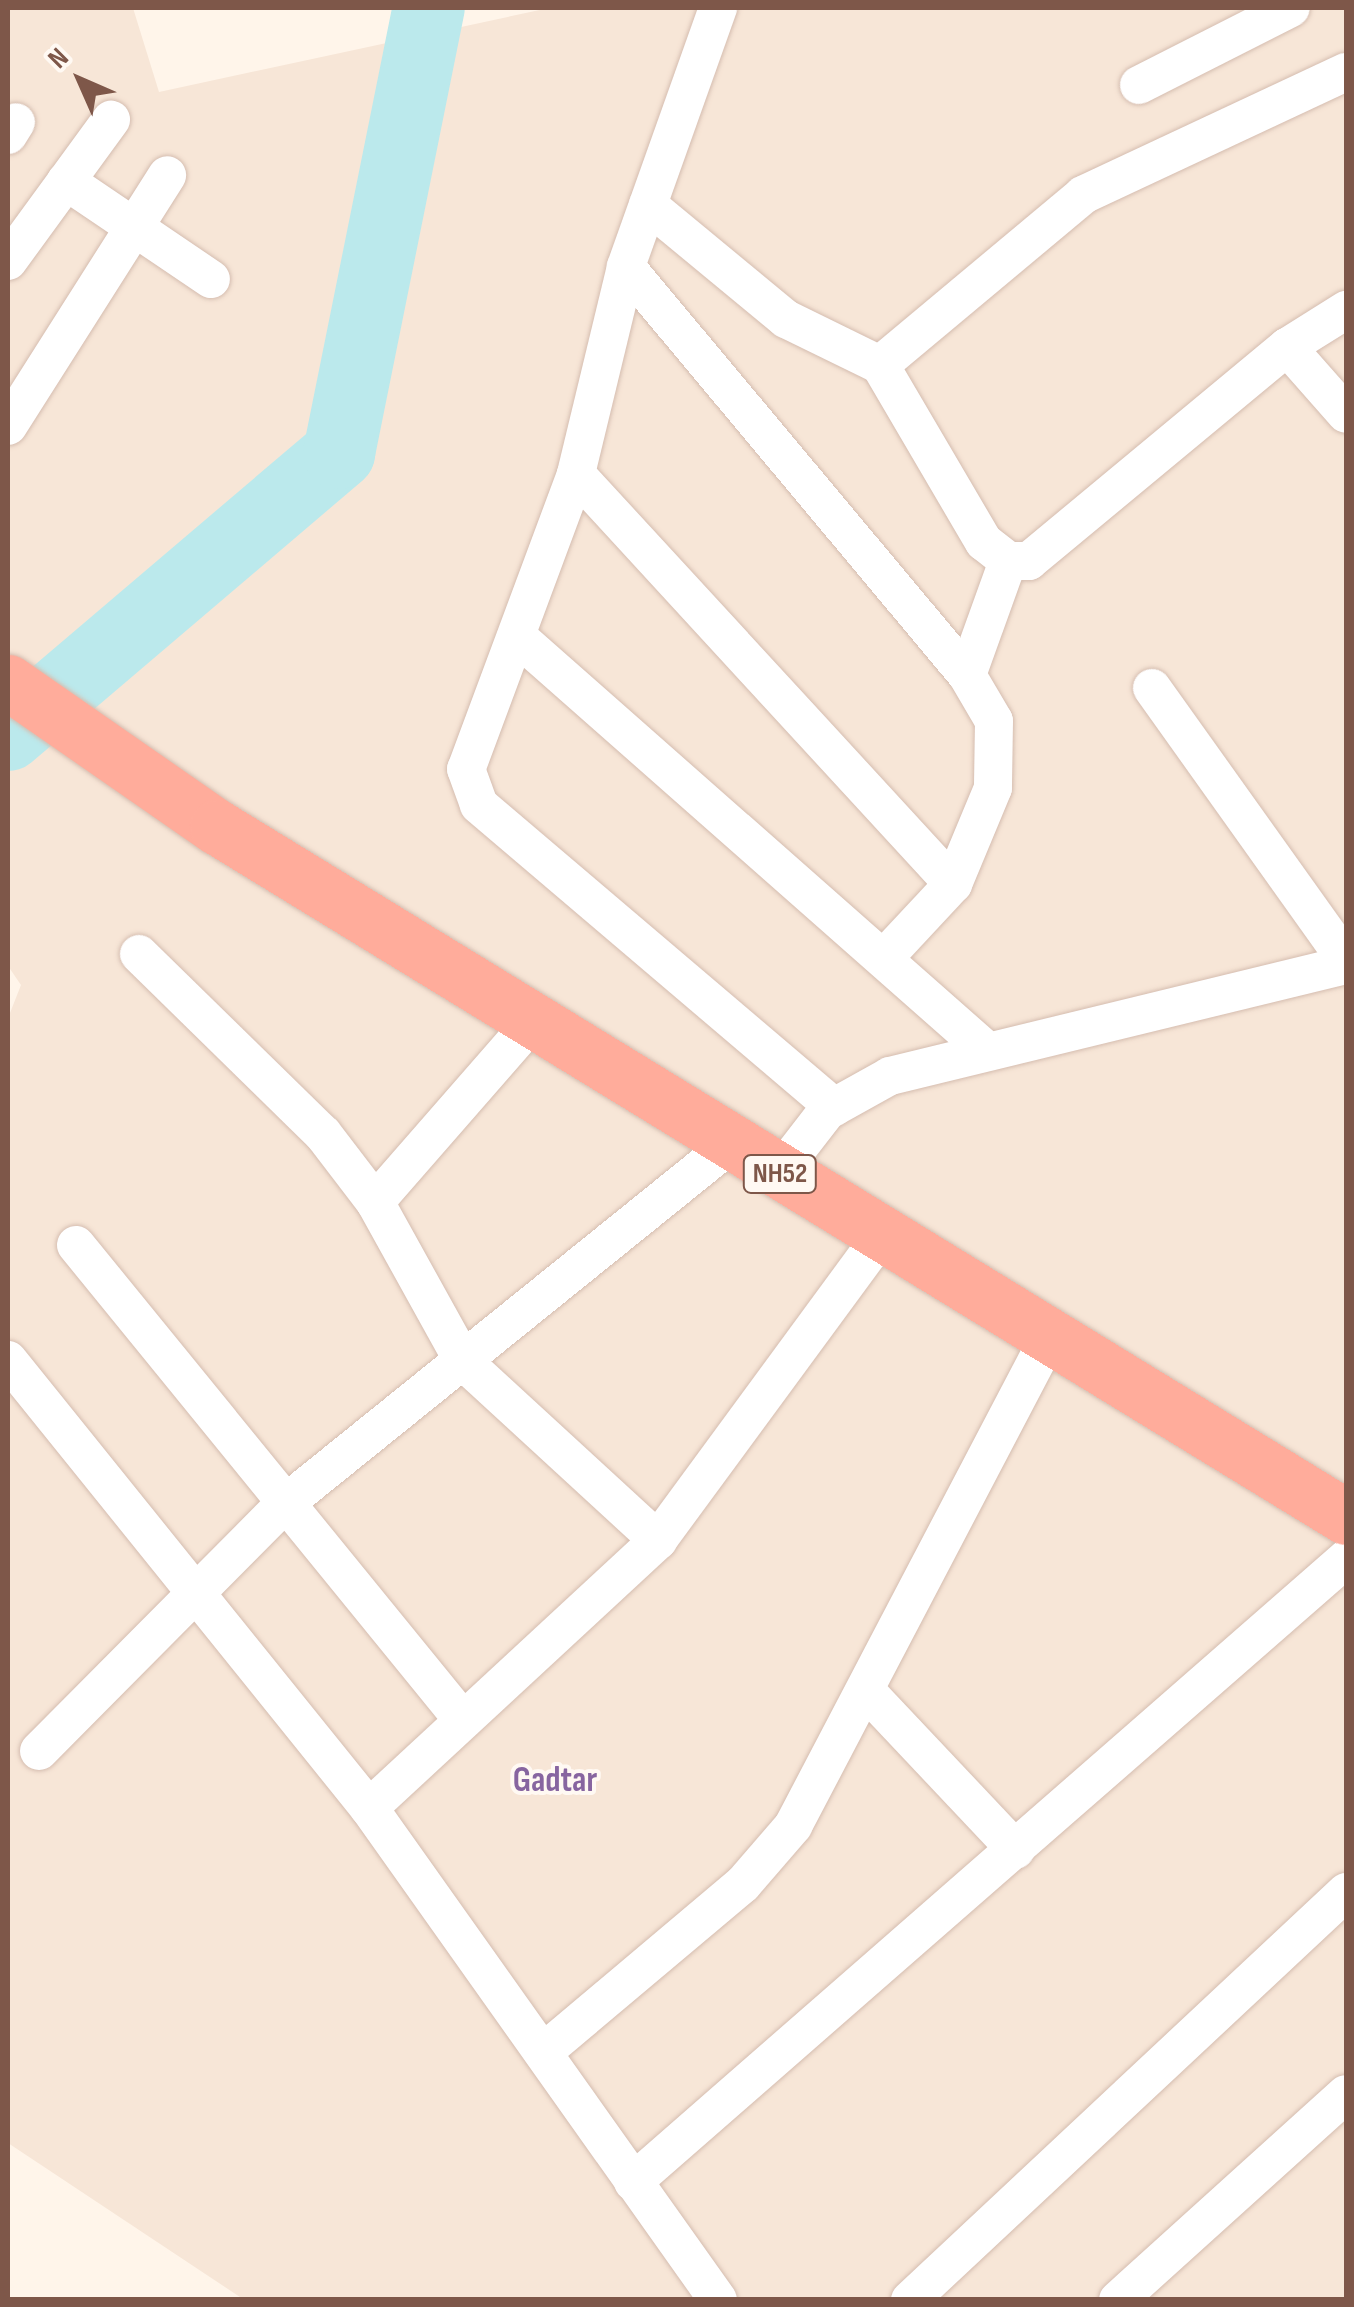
<!DOCTYPE html>
<style>
body{margin:0}
#map{position:relative;width:1354px;height:2307px;overflow:hidden;background:#fff5ea;font-family:"Sofia Sans Condensed",sans-serif}
div>[style]{position:absolute}
.residential>*{inset:0;background:#f7e6d7}
.river>*{height:72px;margin:-36px;padding:0 36px;transform-origin:36px;border-radius:36px;background:#bbe9ec}
.roads{filter:drop-shadow(0 0 2px #d5bdb0) drop-shadow(0 0 2px #d5bdb0)}
.street>*{height:38px;margin:-19px;padding:0 19px;transform-origin:19px;border-radius:19px;background:#fff}
.highway>*{height:55px;margin:-27.5px;padding:0 27.5px;transform-origin:27.5px;border-radius:27.5px;background:#ffac9b}
span{translate:-50% -50%;white-space:nowrap;text-align:center;line-height:1.15;-webkit-text-stroke:8px #fff9f3;paint-order:stroke}
.shield-label span{padding:2px 8px;background:#fff9f3;border:2px solid;border-radius:8px;-webkit-text-stroke-width:0}
.shield-label{font-size:28px;color:#7e5749;font-weight:700}
.quarter-label{font-size:35px;color:#8765a0;font-weight:700}
.frame{position:absolute;inset:0;border:10px solid #7e5749;pointer-events:none}
.north{position:absolute;left:30px;top:30px;width:100px;height:100px;-webkit-text-stroke:8px #fff9f3;paint-order:stroke;rotate:315deg;font-size:28px;font-weight:700;line-height:40px;text-align:center;color:#7e5749}
.north::after{content:'';display:block;margin:auto;width:35px;height:45px;background:#7e5749;clip-path:polygon(50% 0,100% 100%,50% 72%,0 100%)}
</style>
<div id="map">
<div class="residential">
<i style="clip-path:polygon(8px 8px,133px 8px,159px 92px,549px 8px,1346px 8px,1346px 2299px,243px 2299px,8px 2143px,8px 1018px,21px 985px,8px 966px)"></i>
</div>
<div class="river">
<i style="left:8px;top:735px;width:435px;rotate:-40.4deg"></i>
<i style="left:339px;top:453px;width:454px;rotate:-78.6deg"></i>
</div>
<div class="roads">
<div class="street">
<i style="left:718px;top:8px;width:275px;rotate:109.6deg"></i>
<i style="left:626px;top:267px;width:213px;rotate:103.6deg"></i>
<i style="left:576px;top:474px;width:315px;rotate:110.4deg"></i>
<i style="left:466px;top:769px;width:38px;rotate:70deg"></i>
<i style="left:479px;top:805px;width:466px;rotate:40.4deg"></i>
<i style="left:1139px;top:85px;width:170px;rotate:-26.9deg"></i>
<i style="left:8px;top:135px;width:15px;rotate:-58deg"></i>
<i style="left:66px;top:181px;width:175px;rotate:34.1deg"></i>
<i style="left:648px;top:205px;width:179px;rotate:39.6deg"></i>
<i style="left:786px;top:319px;width:105px;rotate:26.1deg"></i>
<i style="left:880px;top:365px;width:205px;rotate:59.6deg"></i>
<i style="left:984px;top:542px;width:31px;rotate:38deg"></i>
<i style="left:1008px;top:561px;width:21px"></i>
<i style="left:1029px;top:561px;width:335px;rotate:-39.7deg"></i>
<i style="left:1287px;top:347px;width:70px;rotate:-32.1deg"></i>
<i style="left:8px;top:261px;width:175px;rotate:-53.9deg"></i>
<i style="left:626px;top:267px;width:532px;rotate:50.11deg"></i>
<i style="left:967px;top:675px;width:53px;rotate:59.6deg"></i>
<i style="left:994px;top:721px;width:67px;rotate:90.9deg"></i>
<i style="left:993px;top:788px;width:104px;rotate:112.6deg"></i>
<i style="left:953px;top:884px;width:100px;rotate:133deg"></i>
<i style="left:1287px;top:347px;width:89px;rotate:48.6deg"></i>
<i style="left:880px;top:365px;width:265px;rotate:-39.9deg"></i>
<i style="left:1083px;top:195px;width:290px;rotate:-25.1deg"></i>
<i style="left:8px;top:426px;width:297px;rotate:-57.6deg"></i>
<i style="left:576px;top:474px;width:557px;rotate:47.4deg"></i>
<i style="left:520px;top:639px;width:621px;rotate:41.41deg"></i>
<i style="left:967px;top:675px;width:121px;rotate:-70.2deg"></i>
<i style="left:1152px;top:688px;width:334px;rotate:54.5deg"></i>
<i style="left:139px;top:954px;width:257px;rotate:44.4deg"></i>
<i style="left:323px;top:1134px;width:86px;rotate:52.6deg"></i>
<i style="left:375px;top:1202px;width:182px;rotate:61deg"></i>
<i style="left:463px;top:1361px;width:265px;rotate:42.6deg"></i>
<i style="left:779px;top:1173px;width:78px;rotate:-52.3deg"></i>
<i style="left:827px;top:1111px;width:72px;rotate:-29.1deg"></i>
<i style="left:890px;top:1076px;width:469px;rotate:-13.7deg"></i>
<i style="left:375px;top:1202px;width:240px;rotate:-48.9deg"></i>
<i style="left:76px;top:1245px;width:611px;rotate:50.84deg"></i>
<i style="left:8px;top:1360px;width:575px;rotate:51.14deg"></i>
<i style="left:369px;top:1808px;width:603px;rotate:54.65deg"></i>
<i style="left:869px;top:1694px;width:214px;rotate:46.7deg"></i>
<i style="left:39px;top:1751px;width:345px;rotate:-45.2deg"></i>
<i style="left:282px;top:1506px;width:578px;rotate:-38.89deg"></i>
<i style="left:369px;top:1808px;width:394px;rotate:-42.8deg"></i>
<i style="left:658px;top:1540px;width:377px;rotate:-53.7deg"></i>
<i style="left:547px;top:2049px;width:256px;rotate:-40.1deg"></i>
<i style="left:743px;top:1884px;width:77px;rotate:-49.2deg"></i>
<i style="left:793px;top:1826px;width:550px;rotate:-62.36deg"></i>
<i style="left:633px;top:2182px;width:947px;rotate:-41.15deg"></i>
<i style="left:910px;top:2300px;width:597px;rotate:-43.1deg"></i>
<i style="left:1118px;top:2300px;width:307px;rotate:-42.1deg"></i>
</div>
<div class="highway">
<i style="left:8px;top:682px;width:254px;rotate:34.8deg"></i>
<i style="left:217px;top:827px;width:1323px;rotate:31.43deg"></i>
</div>
</div>
<div class="shield-label">
<span style="left:780px;top:1174px">NH52</span>
</div>
<div class="quarter-label">
<span style="left:555px;top:1781px">Gadtar</span>
</div>
<div class="frame"></div>
<div class="north">N</div>
</div>
